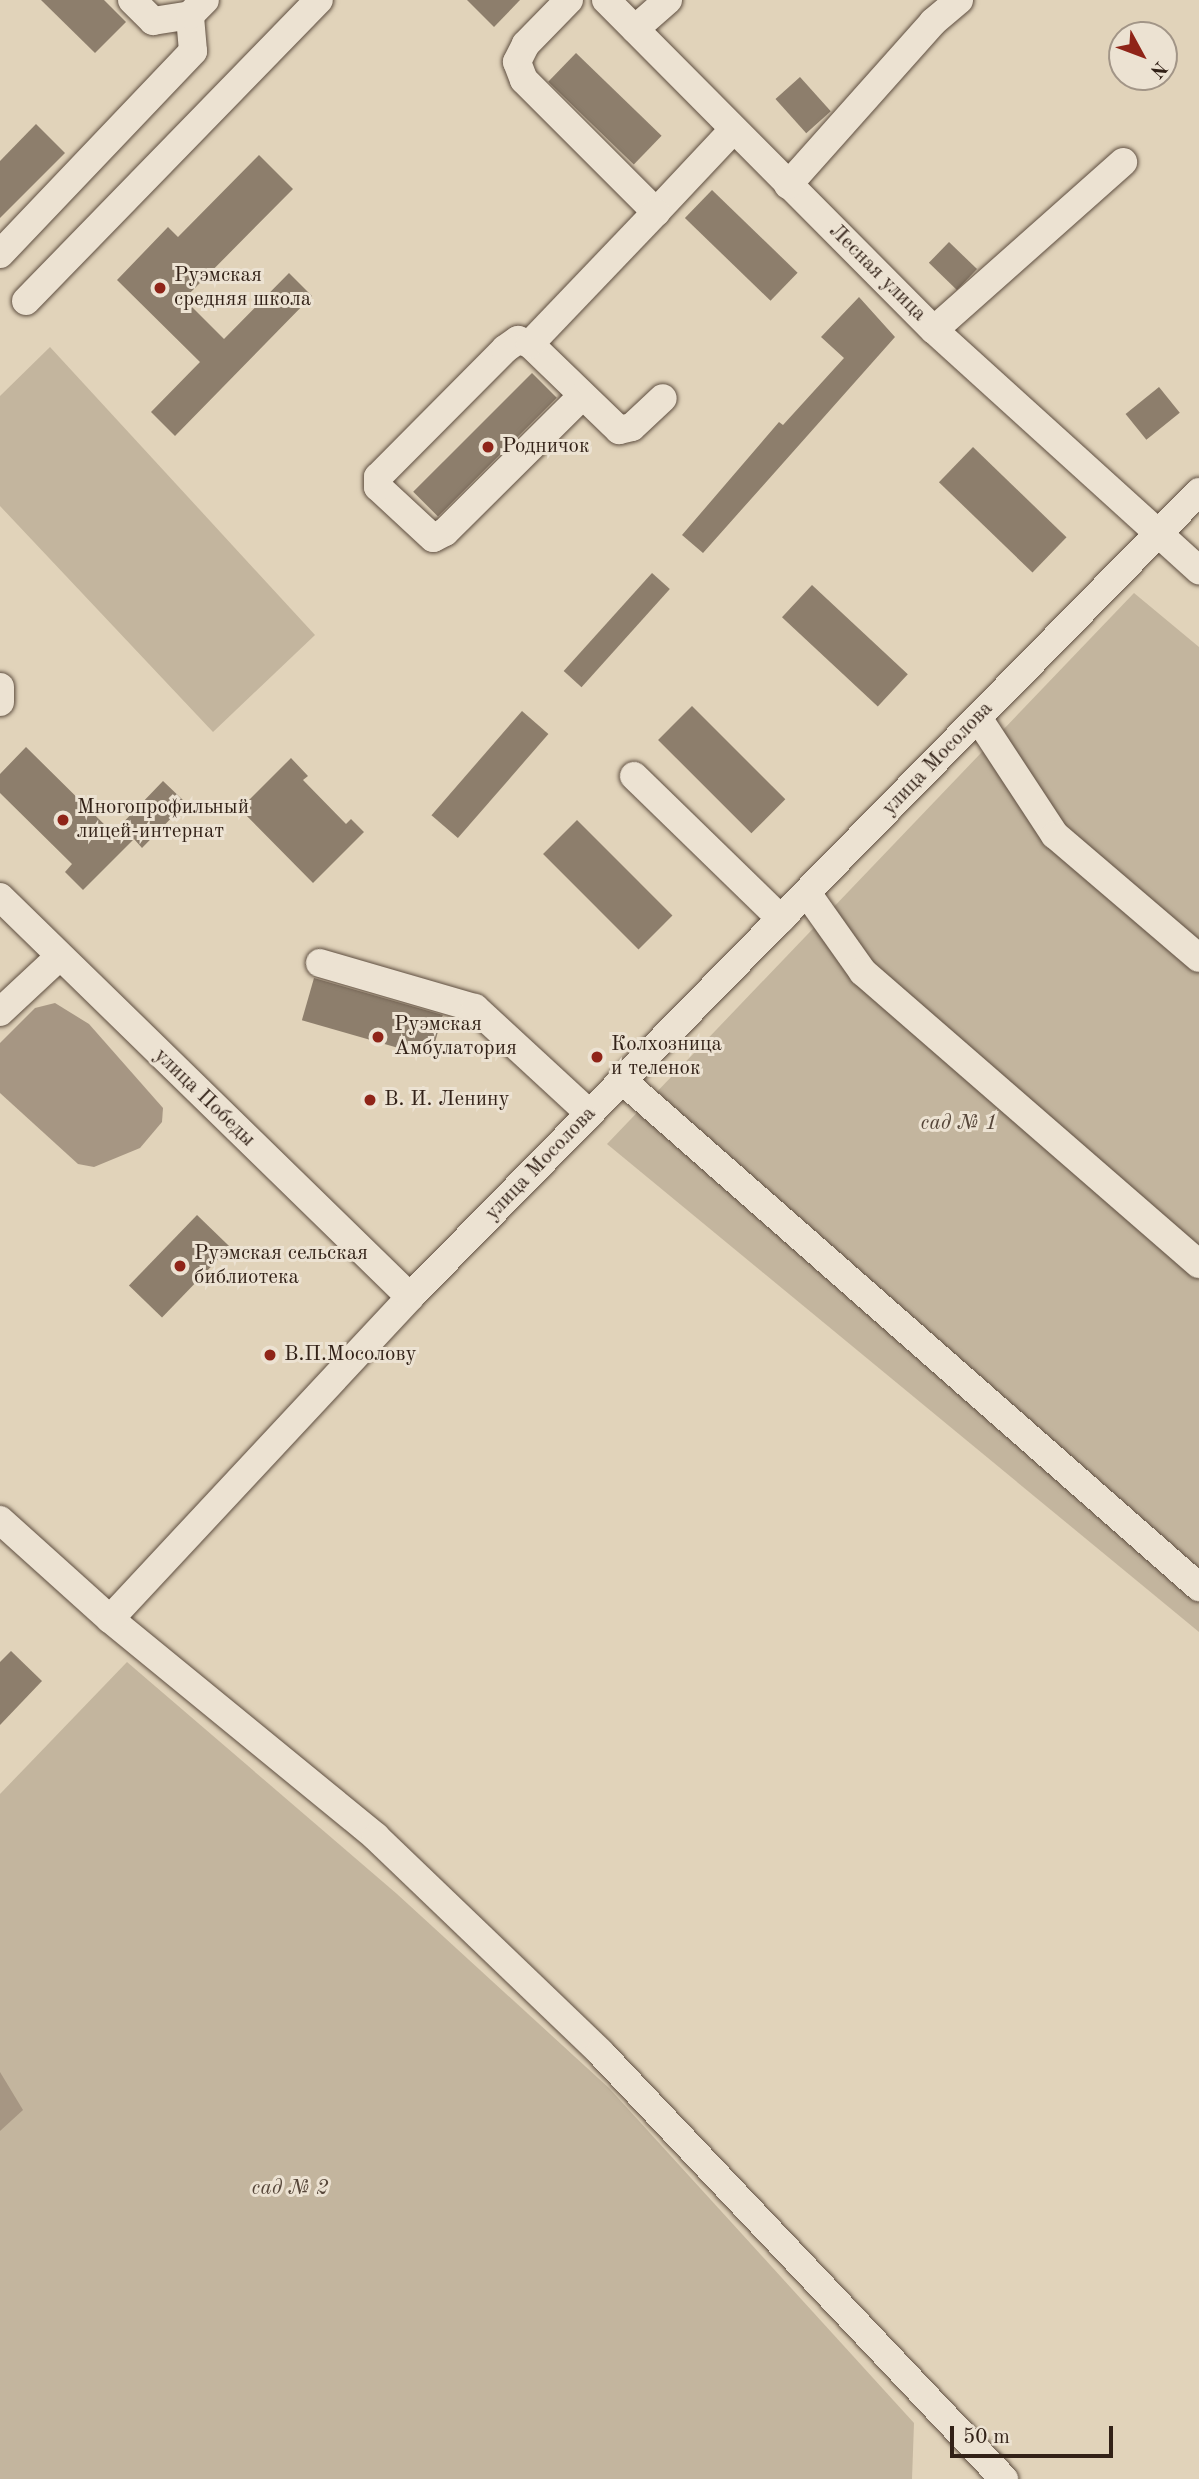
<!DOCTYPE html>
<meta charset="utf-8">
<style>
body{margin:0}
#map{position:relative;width:1199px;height:2479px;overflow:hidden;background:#e1d3ba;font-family:"Old Standard TT",serif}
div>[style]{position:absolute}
.green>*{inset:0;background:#c3b59e}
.water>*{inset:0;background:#a69683}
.building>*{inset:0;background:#8d7e6c;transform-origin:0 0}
.roads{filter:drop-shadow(0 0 2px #5e4e40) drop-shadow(0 0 2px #5e4e40)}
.minor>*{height:28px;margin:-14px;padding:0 14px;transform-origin:14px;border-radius:14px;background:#ece2d2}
.dots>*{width:19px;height:19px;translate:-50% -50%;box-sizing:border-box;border:4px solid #ece2d2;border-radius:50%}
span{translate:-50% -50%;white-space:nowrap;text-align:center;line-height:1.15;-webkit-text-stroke:6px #ece2d2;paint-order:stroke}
.street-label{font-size:21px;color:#322117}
.poi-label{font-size:21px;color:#322117}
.left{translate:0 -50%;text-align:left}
.park-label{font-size:21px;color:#564639;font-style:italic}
.north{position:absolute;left:1108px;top:21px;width:70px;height:70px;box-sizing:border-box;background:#ece2d2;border:2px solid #a29587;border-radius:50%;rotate:131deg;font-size:19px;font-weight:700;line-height:28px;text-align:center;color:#322117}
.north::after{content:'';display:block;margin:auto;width:24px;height:32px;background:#8f2418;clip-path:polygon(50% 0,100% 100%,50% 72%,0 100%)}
.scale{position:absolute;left:950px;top:2426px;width:163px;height:32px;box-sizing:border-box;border:4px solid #322117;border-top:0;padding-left:9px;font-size:21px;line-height:24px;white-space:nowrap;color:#322117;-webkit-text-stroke:5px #ece2d2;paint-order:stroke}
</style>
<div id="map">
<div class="green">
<i style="clip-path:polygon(50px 347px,315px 635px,213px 732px,0 506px,0 396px)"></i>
<i style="clip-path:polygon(1134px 593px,1199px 647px,1199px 1632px,607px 1144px)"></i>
<i style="clip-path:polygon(127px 1662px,397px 1894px,609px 2088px,914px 2423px,912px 2479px,0 2479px,0 1794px)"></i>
</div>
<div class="water">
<i style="clip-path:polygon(55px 1003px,89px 1024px,163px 1108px,162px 1122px,140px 1148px,94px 1167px,78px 1164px,0 1093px,0 1043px,35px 1008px)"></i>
<i style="clip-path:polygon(0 2072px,23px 2110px,0 2131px)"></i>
</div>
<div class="building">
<i style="clip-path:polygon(41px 0,104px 0,126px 22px,95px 53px)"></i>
<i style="clip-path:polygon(467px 0,520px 0,494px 27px)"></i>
<i style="left:576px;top:53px;width:119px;height:40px;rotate:44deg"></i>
<i style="left:800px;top:77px;width:46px;height:33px;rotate:48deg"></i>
<i style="clip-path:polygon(36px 124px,65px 153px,0 218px,0 161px)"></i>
<i style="clip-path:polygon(259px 155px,293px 189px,184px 299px,224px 339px,289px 273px,312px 296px,175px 436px,151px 412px,200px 362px,117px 280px,168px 227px,178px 237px)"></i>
<i style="left:712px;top:190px;width:119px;height:39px;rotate:44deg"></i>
<i style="left:949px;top:242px;width:39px;height:29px;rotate:44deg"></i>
<i style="clip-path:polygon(859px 297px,895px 337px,703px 553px,682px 535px,779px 422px,783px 425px,844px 358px,821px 337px)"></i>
<i style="left:532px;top:373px;width:35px;height:168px;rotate:45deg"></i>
<i style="left:1159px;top:387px;width:33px;height:43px;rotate:51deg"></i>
<i style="left:973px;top:447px;width:130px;height:49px;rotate:44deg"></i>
<i style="left:652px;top:573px;width:24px;height:132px;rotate:42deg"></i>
<i style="left:812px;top:585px;width:131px;height:44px;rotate:43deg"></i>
<i style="left:692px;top:706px;width:132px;height:48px;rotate:45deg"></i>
<i style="left:522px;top:711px;width:35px;height:138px;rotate:41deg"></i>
<i style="clip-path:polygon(26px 747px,113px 833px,163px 781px,186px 803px,142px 848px,134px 839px,83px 890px,65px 872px,72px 864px,0 793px,0 774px)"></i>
<i style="clip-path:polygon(291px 758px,308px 776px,303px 780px,346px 824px,351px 819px,364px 832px,313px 883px,240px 809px)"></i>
<i style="left:577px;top:820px;width:135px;height:48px;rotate:45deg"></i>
<i style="left:314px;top:978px;width:134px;height:44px;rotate:16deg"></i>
<i style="left:197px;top:1215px;width:46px;height:98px;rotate:44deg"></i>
<i style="clip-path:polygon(11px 1651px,42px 1681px,0 1725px,0 1662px)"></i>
</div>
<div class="roads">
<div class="minor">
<i style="left:132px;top:0;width:30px;rotate:45deg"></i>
<i style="left:153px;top:21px;width:37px;rotate:-9deg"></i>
<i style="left:569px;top:0;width:62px;rotate:134.3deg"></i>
<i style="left:526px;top:44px;width:20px;rotate:117deg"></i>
<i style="left:517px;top:62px;width:19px;rotate:69deg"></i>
<i style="left:524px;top:80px;width:187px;rotate:45deg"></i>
<i style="left:656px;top:212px;width:112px;rotate:-46.8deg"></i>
<i style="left:606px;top:0;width:465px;rotate:45.2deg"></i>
<i style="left:934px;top:330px;width:358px;rotate:42.2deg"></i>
<i style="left:635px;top:29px;width:44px;rotate:-41.3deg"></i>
<i style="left:788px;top:185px;width:218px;rotate:-48.3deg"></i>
<i style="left:933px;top:22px;width:34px;rotate:-40deg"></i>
<i style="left:0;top:254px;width:280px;rotate:-46.4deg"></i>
<i style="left:193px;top:51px;width:36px;rotate:-95deg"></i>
<i style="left:190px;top:15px;width:21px;rotate:-45deg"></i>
<i style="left:26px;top:301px;width:420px;rotate:-45.8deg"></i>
<i style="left:934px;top:330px;width:253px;rotate:-41.6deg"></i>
<i style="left:530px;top:344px;width:124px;rotate:44deg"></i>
<i style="left:619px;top:430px;width:13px;rotate:-13deg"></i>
<i style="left:632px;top:427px;width:42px;rotate:-43.1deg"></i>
<i style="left:582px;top:396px;width:193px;rotate:135.2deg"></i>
<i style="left:445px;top:532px;width:13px;rotate:153deg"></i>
<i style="left:433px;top:538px;width:75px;rotate:-137.2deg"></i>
<i style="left:378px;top:487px;width:10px;rotate:-90deg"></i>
<i style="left:378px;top:477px;width:180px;rotate:-45.2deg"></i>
<i style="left:505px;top:349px;width:16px;rotate:-35deg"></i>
<i style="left:518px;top:340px;width:13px;rotate:18deg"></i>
<i style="left:530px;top:344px;width:182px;rotate:-46.3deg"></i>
<i style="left:0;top:687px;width:15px;rotate:90deg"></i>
<i style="left:978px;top:718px;width:140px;rotate:56.7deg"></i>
<i style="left:1055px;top:835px;width:189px;rotate:40.5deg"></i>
<i style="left:634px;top:776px;width:205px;rotate:44.2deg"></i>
<i style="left:807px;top:893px;width:97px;rotate:54.7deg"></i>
<i style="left:863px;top:972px;width:445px;rotate:41deg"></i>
<i style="left:0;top:897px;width:573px;rotate:44.29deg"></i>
<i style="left:320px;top:963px;width:161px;rotate:16.2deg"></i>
<i style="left:475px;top:1008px;width:156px;rotate:42.7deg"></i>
<i style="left:0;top:1012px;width:81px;rotate:-43deg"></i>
<i style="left:623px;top:1081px;width:767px;rotate:41.3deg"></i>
<i style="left:0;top:1520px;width:148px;rotate:42deg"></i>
<i style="left:110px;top:1619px;width:344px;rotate:39.3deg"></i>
<i style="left:376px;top:1837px;width:310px;rotate:43.8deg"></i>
<i style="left:600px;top:2052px;width:588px;rotate:46.59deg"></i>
<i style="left:110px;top:1619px;width:440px;rotate:-47deg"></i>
<i style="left:410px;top:1297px;width:1127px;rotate:-45.58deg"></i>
</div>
</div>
<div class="dots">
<i style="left:160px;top:288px;background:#8f2418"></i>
<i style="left:488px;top:447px;background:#8f2418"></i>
<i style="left:63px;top:820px;background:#8f2418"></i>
<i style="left:378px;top:1037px;background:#8f2418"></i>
<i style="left:597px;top:1057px;background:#8f2418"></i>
<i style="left:370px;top:1100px;background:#8f2418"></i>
<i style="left:180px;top:1266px;background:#8f2418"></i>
<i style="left:270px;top:1355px;background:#8f2418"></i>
</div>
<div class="street-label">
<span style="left:877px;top:273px;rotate:45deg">Лесная улица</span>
<span style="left:938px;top:759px;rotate:-46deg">улица Мосолова</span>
<span style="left:204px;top:1098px;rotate:44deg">улица Победы</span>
<span style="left:541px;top:1164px;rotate:-46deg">улица Мосолова</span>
</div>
<div class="poi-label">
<span class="left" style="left:174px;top:288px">Руэмская<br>средняя школа</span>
<span class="left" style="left:502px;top:447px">Родничок</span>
<span class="left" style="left:77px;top:820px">Многопрофильный<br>лицей-интернат</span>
<span class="left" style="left:394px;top:1037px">Руэмская<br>Амбулатория</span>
<span class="left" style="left:611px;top:1057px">Колхозница<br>и теленок</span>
<span class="left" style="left:384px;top:1100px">В. И. Ленину</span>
<span class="left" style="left:194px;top:1266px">Руэмская сельская<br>библиотека</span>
<span class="left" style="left:284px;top:1355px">В.П.Мосолову</span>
</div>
<div class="park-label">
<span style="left:959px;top:1124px">сад № 1</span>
<span style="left:290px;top:2189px">сад № 2</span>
</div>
<div class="north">N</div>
<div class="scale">50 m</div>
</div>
